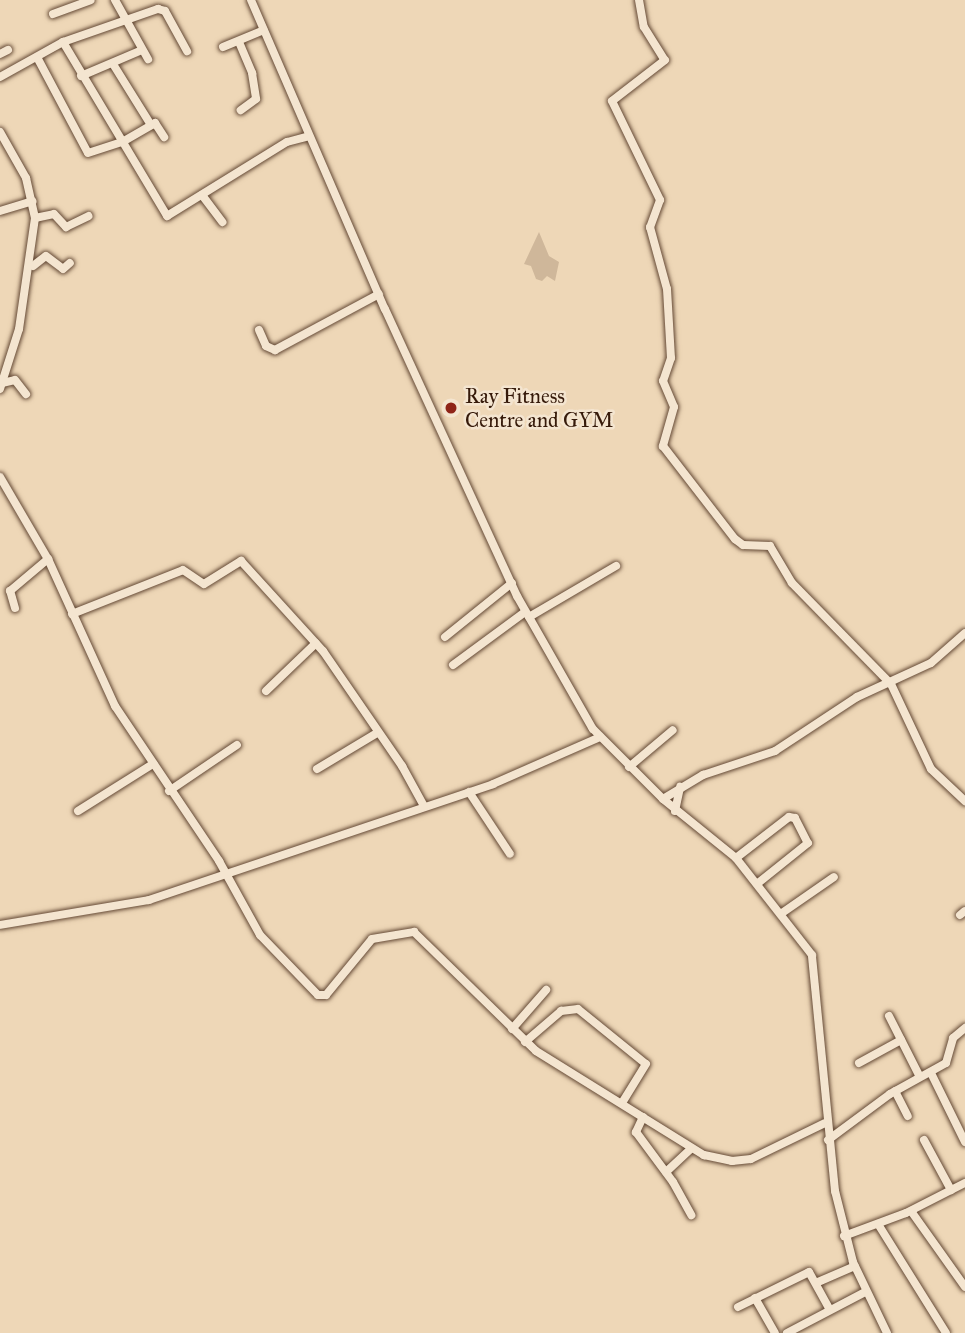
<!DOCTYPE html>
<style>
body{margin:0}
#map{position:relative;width:965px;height:1333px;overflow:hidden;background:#eed7b7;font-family:"IM FELL Great Primer",serif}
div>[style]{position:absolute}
.green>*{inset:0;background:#cfb79a}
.roads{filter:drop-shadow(0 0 2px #644935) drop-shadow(0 0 2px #644935)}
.minor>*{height:8px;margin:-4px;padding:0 4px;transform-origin:4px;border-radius:4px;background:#f4e5d0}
.dots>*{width:19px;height:19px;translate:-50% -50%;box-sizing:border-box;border:4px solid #f4e5d0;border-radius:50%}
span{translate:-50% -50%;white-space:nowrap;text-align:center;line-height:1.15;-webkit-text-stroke:5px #f4e5d0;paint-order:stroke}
.poi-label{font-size:21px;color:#361a0a}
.left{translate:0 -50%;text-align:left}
</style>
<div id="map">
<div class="green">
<i style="clip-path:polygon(539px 232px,549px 256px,559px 262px,555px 281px,547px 276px,542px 281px,536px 279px,531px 266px,524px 264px)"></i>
</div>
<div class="roads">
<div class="minor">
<i style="left:115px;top:0;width:68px;rotate:60.8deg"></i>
<i style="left:251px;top:0;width:337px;rotate:66.6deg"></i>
<i style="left:385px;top:309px;width:316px;rotate:65.3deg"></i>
<i style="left:517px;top:596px;width:153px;rotate:60.3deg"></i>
<i style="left:593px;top:729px;width:99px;rotate:45deg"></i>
<i style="left:639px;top:0;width:27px;rotate:80deg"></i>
<i style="left:644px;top:27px;width:39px;rotate:58deg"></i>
<i style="left:665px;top:60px;width:67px;rotate:142.3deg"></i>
<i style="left:612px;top:101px;width:110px;rotate:64.1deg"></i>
<i style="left:660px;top:200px;width:29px;rotate:110deg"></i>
<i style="left:650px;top:227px;width:64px;rotate:74.7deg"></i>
<i style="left:667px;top:289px;width:69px;rotate:86.7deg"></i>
<i style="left:671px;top:358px;width:24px;rotate:109deg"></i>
<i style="left:663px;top:381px;width:28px;rotate:67deg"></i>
<i style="left:674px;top:407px;width:41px;rotate:105.8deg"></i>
<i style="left:663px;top:446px;width:118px;rotate:52.3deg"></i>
<i style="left:735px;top:539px;width:10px;rotate:37deg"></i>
<i style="left:743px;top:545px;width:27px;rotate:2deg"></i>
<i style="left:770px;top:546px;width:43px;rotate:59.3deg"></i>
<i style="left:792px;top:583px;width:141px;rotate:45.6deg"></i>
<i style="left:891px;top:684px;width:94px;rotate:64.8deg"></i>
<i style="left:931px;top:769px;width:47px;rotate:43.3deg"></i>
<i style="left:53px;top:14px;width:40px;rotate:-20.2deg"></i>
<i style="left:63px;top:42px;width:203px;rotate:59.1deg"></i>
<i style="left:167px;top:216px;width:141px;rotate:-31.7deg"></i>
<i style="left:287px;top:142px;width:23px;rotate:-15deg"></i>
<i style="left:239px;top:42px;width:34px;rotate:67deg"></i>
<i style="left:252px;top:73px;width:26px;rotate:81deg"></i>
<i style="left:256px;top:99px;width:19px;rotate:144deg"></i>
<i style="left:223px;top:47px;width:44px;rotate:-22.5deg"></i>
<i style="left:0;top:54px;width:9px;rotate:-27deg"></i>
<i style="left:38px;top:59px;width:106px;rotate:62deg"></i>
<i style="left:88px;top:153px;width:38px;rotate:-18deg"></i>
<i style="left:124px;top:141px;width:36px;rotate:-30deg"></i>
<i style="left:155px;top:123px;width:17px;rotate:57deg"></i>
<i style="left:113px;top:64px;width:72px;rotate:58.1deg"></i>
<i style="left:81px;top:76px;width:66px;rotate:-23.1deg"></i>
<i style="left:0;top:77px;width:72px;rotate:-29.1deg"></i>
<i style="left:63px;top:42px;width:101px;rotate:-19.2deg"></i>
<i style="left:158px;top:9px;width:7px;rotate:16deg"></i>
<i style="left:165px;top:11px;width:46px;rotate:61.2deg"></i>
<i style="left:0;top:132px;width:53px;rotate:60.5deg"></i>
<i style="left:26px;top:178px;width:41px;rotate:77.3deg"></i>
<i style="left:35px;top:218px;width:112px;rotate:98.2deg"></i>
<i style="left:19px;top:329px;width:63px;rotate:107.6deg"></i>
<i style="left:202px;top:195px;width:34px;rotate:53deg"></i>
<i style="left:0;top:211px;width:34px;rotate:-17deg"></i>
<i style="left:35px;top:218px;width:19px;rotate:-12deg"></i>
<i style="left:54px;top:214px;width:18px;rotate:47deg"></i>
<i style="left:66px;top:227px;width:25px;rotate:-26deg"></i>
<i style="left:33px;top:266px;width:16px;rotate:-38deg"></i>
<i style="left:46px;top:256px;width:21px;rotate:37deg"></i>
<i style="left:63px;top:269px;width:9px;rotate:-41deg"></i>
<i style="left:259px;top:330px;width:17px;rotate:66deg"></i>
<i style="left:266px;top:346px;width:10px;rotate:24deg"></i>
<i style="left:275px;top:350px;width:118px;rotate:-28.3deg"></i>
<i style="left:2px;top:383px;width:13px;rotate:-13deg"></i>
<i style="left:15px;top:380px;width:18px;rotate:52deg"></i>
<i style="left:0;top:477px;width:95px;rotate:59.7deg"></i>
<i style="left:48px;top:559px;width:162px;rotate:65.5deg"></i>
<i style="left:115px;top:706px;width:187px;rotate:56.1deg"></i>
<i style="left:219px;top:861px;width:85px;rotate:61deg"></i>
<i style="left:260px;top:935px;width:83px;rotate:46deg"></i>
<i style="left:318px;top:995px;width:8px"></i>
<i style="left:326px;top:995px;width:72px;rotate:-50.6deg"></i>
<i style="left:372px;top:939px;width:43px;rotate:-9.5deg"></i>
<i style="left:414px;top:932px;width:170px;rotate:44.3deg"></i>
<i style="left:536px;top:1051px;width:198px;rotate:31.8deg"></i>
<i style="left:704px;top:1155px;width:29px;rotate:12deg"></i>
<i style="left:732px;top:1161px;width:19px;rotate:-6deg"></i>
<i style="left:751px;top:1159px;width:82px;rotate:-25.9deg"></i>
<i style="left:15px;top:608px;width:18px;rotate:-106deg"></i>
<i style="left:10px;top:591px;width:50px;rotate:-40.1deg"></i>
<i style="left:72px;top:614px;width:119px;rotate:-21.6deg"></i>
<i style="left:183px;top:570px;width:25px;rotate:34deg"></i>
<i style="left:204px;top:584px;width:44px;rotate:-31.9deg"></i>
<i style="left:241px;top:561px;width:122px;rotate:47.7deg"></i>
<i style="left:323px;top:651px;width:140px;rotate:55.5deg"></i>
<i style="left:402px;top:766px;width:46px;rotate:61.2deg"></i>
<i style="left:529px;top:617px;width:101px;rotate:-30.4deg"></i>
<i style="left:445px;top:637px;width:86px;rotate:-38.9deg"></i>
<i style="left:453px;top:665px;width:89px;rotate:-36.4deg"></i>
<i style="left:266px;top:691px;width:69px;rotate:-43.8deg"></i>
<i style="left:629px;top:767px;width:57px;rotate:-40.1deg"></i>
<i style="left:317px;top:769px;width:70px;rotate:-31deg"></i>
<i style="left:169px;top:791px;width:82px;rotate:-34.1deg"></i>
<i style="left:469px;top:792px;width:74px;rotate:56.5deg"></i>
<i style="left:78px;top:811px;width:89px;rotate:-32.1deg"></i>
<i style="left:675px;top:811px;width:25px;rotate:-78deg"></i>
<i style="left:736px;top:858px;width:67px;rotate:-37.7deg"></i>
<i style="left:789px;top:817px;width:6px;rotate:9deg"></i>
<i style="left:795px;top:818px;width:28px;rotate:63deg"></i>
<i style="left:808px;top:843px;width:65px;rotate:141.2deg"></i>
<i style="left:782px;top:913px;width:63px;rotate:-34.7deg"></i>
<i style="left:960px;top:915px;width:6px;rotate:-39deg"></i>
<i style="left:0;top:925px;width:151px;rotate:-9.5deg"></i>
<i style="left:149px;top:900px;width:363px;rotate:-18.6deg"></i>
<i style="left:493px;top:784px;width:117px;rotate:-23.7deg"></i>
<i style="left:889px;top:1016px;width:68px;rotate:63.1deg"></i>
<i style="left:512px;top:1029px;width:52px;rotate:-48.9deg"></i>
<i style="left:525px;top:1042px;width:48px;rotate:-40.7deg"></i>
<i style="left:561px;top:1011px;width:17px;rotate:-7deg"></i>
<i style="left:578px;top:1009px;width:87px;rotate:39deg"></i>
<i style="left:646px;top:1064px;width:46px;rotate:121.6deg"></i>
<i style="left:859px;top:1063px;width:48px;rotate:-28.7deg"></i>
<i style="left:931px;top:1073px;width:77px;rotate:63.8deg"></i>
<i style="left:895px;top:1091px;width:28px;rotate:63deg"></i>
<i style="left:643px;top:1117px;width:17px;rotate:115deg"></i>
<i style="left:636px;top:1132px;width:62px;rotate:53.5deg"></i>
<i style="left:673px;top:1182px;width:38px;rotate:61deg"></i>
<i style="left:828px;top:1140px;width:77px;rotate:-36.6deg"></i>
<i style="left:890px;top:1094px;width:64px;rotate:-29deg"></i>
<i style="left:946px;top:1063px;width:26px;rotate:-74deg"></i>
<i style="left:953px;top:1038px;width:16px;rotate:-40deg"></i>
<i style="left:924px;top:1140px;width:57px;rotate:61.6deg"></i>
<i style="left:666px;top:1172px;width:35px;rotate:-43deg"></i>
<i style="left:911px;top:1211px;width:93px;rotate:54.6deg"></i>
<i style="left:878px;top:1224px;width:128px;rotate:58deg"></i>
<i style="left:844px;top:1236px;width:66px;rotate:-20.4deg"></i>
<i style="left:906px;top:1213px;width:66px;rotate:-27deg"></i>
<i style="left:818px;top:1282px;width:40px;rotate:-23.4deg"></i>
<i style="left:755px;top:1298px;width:40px;rotate:60.3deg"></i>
<i style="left:738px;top:1307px;width:79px;rotate:-26.2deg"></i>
<i style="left:809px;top:1272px;width:43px;rotate:61.1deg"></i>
<i style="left:787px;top:1333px;width:88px;rotate:-27.7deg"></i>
<i style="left:887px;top:1333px;width:79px;rotate:-115.6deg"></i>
<i style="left:853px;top:1262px;width:73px;rotate:-104.2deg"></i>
<i style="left:835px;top:1191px;width:237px;rotate:-95.6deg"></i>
<i style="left:812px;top:955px;width:123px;rotate:-128.1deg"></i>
<i style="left:736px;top:858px;width:94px;rotate:-141.1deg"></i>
<i style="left:663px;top:799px;width:47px;rotate:-31deg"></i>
<i style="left:703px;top:775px;width:76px;rotate:-18.4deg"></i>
<i style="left:775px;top:751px;width:98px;rotate:-33.4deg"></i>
<i style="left:857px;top:697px;width:81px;rotate:-24.7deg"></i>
<i style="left:931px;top:663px;width:45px;rotate:-41.4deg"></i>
</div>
</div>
<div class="dots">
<i style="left:451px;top:408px;background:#8f2418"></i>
</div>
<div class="poi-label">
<span class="left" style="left:465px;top:408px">Ray Fitness<br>Centre and GYM</span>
</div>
</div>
